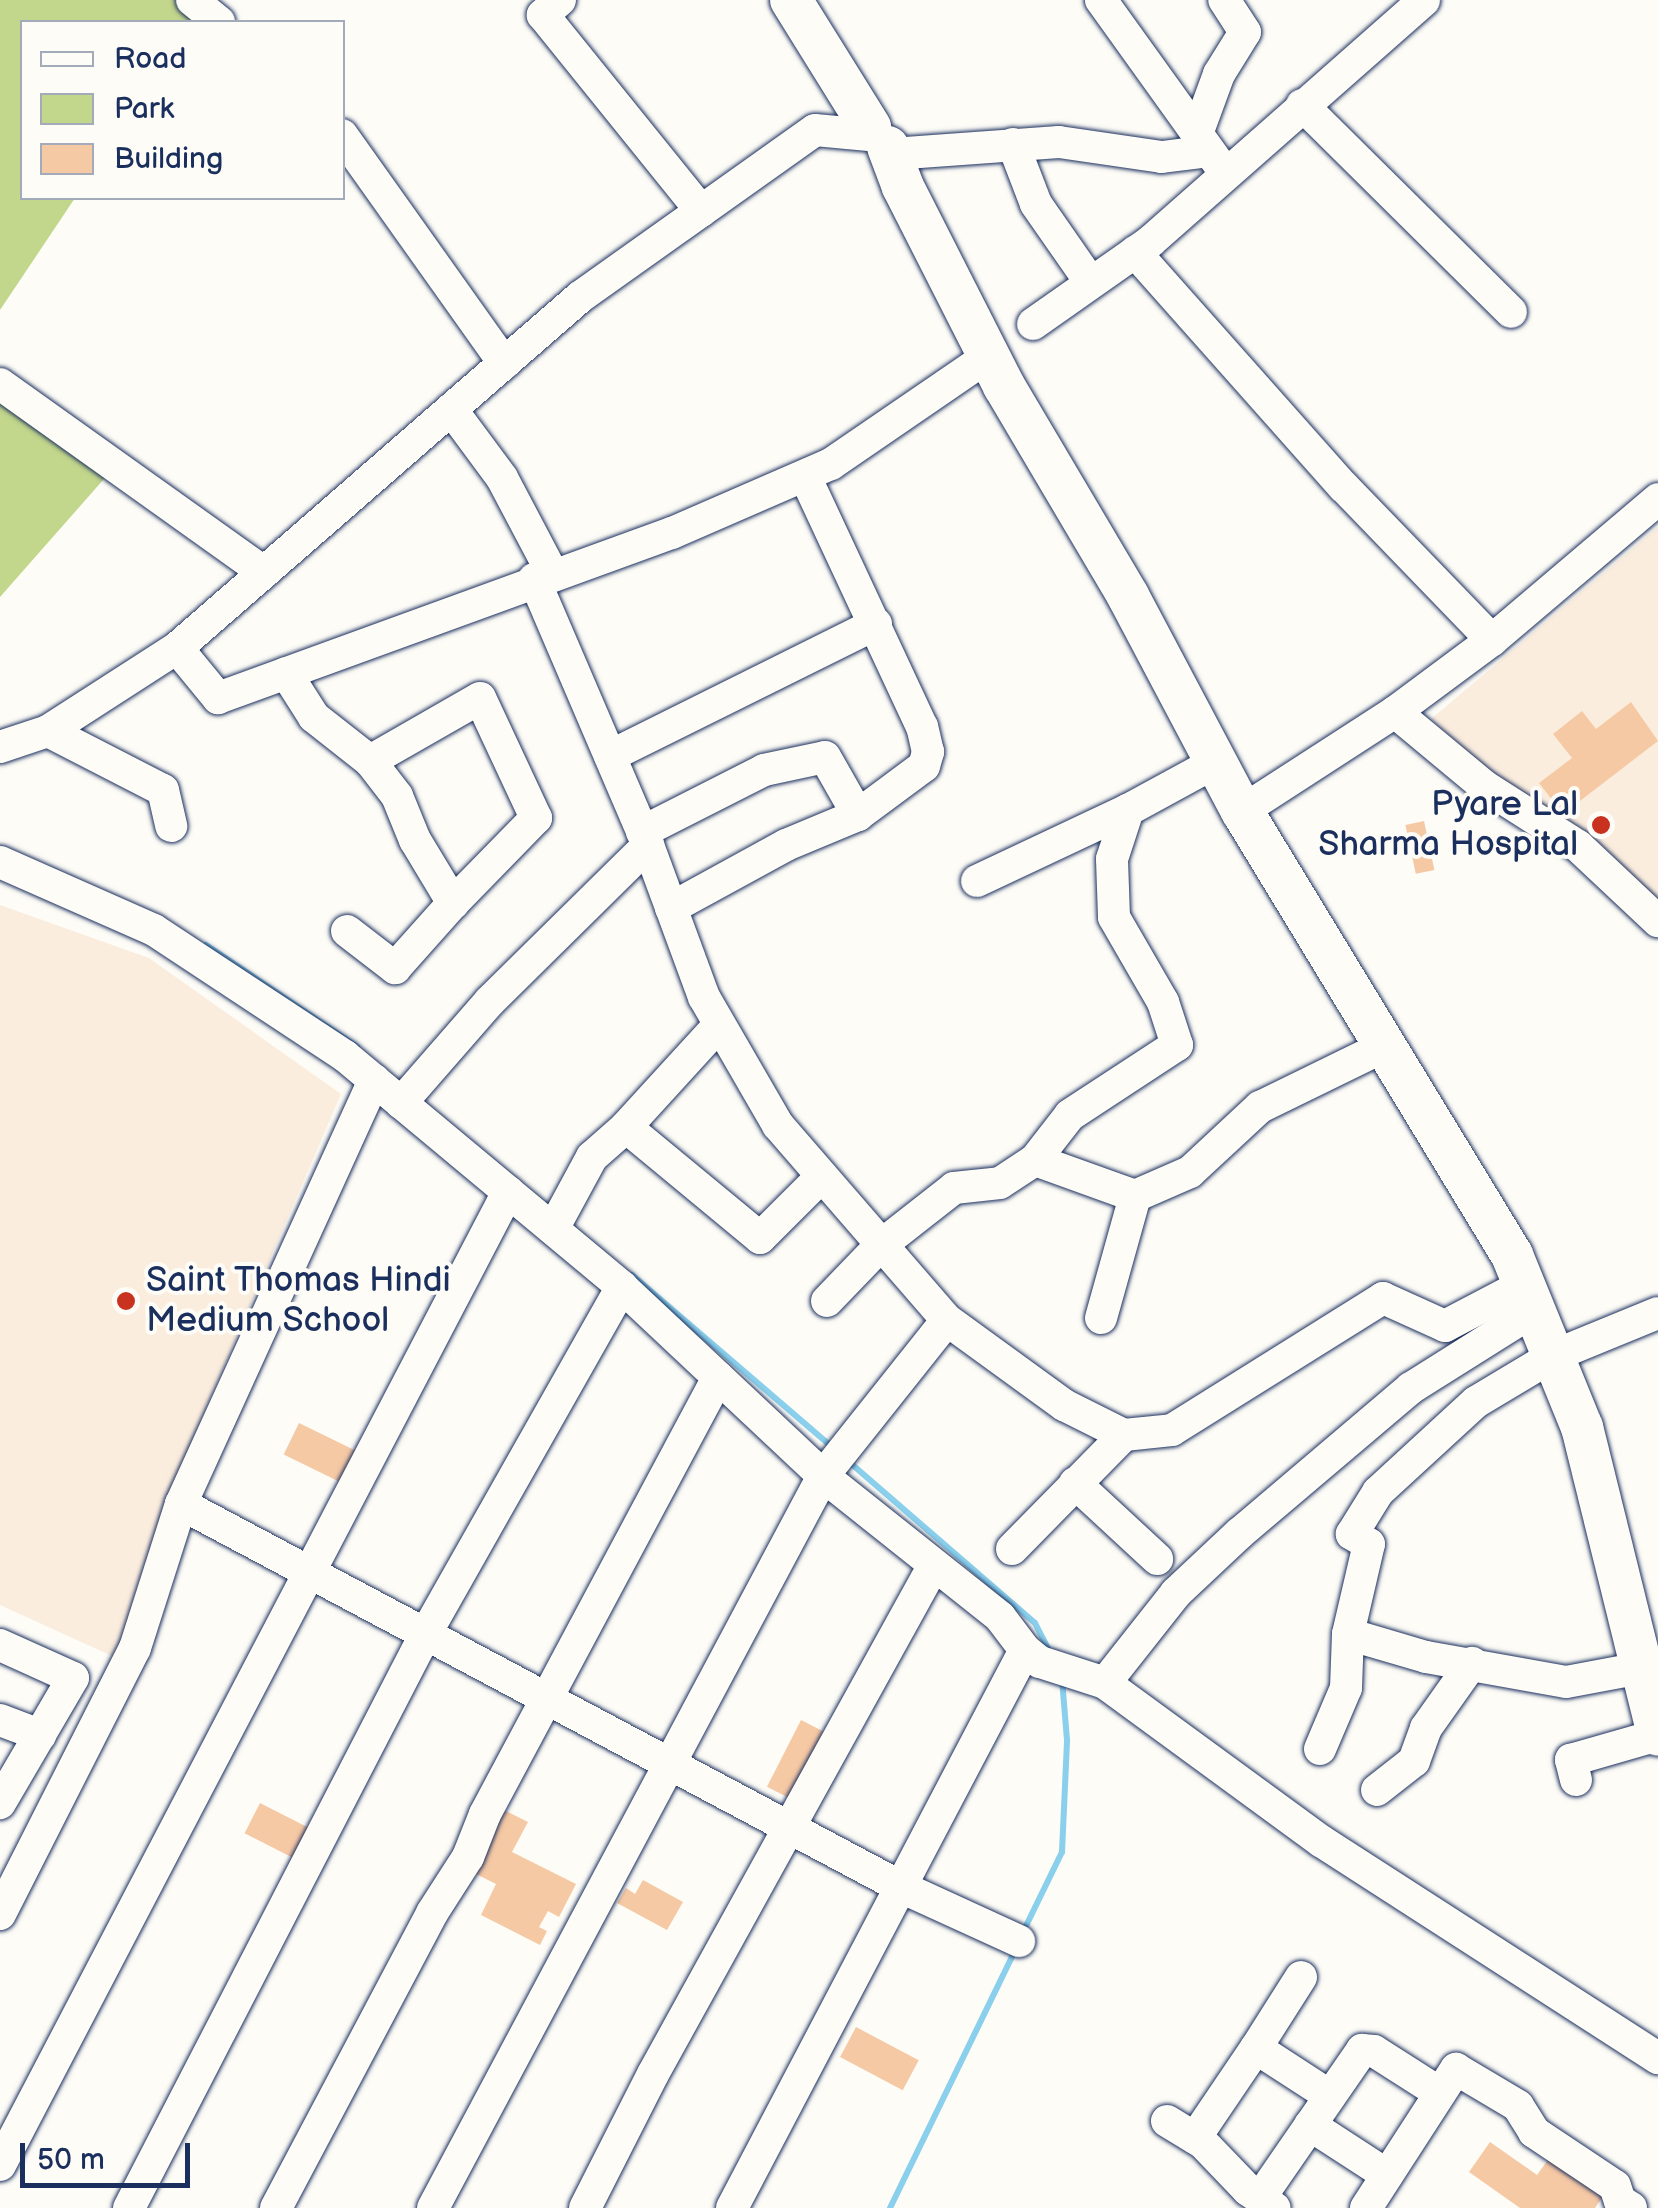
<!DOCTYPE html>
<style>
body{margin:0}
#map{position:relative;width:1658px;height:2208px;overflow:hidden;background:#fdfcf7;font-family:"Balsamiq Sans",sans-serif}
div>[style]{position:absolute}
.built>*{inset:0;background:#fbedde}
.green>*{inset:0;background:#c2d68c}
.stream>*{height:6px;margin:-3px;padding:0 3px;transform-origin:3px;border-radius:3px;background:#8acfeb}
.building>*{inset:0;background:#f6c9a5;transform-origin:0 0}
.roads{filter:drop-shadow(0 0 2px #1b2f5e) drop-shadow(0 0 2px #1b2f5e)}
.minor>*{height:32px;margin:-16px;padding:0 16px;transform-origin:16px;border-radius:16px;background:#fdfcf7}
.major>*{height:42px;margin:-21px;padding:0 21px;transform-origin:21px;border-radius:21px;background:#fdfcf7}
.dots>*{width:28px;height:28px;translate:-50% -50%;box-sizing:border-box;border:5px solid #fdfcf7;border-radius:50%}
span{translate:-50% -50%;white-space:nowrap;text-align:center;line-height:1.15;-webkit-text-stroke:8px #fdfcf7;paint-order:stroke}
.poi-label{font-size:35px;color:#1b2f5e}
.right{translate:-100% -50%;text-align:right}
.left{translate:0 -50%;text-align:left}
.legend{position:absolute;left:20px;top:20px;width:325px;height:180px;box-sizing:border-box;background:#fdfcf7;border:2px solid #a3aaba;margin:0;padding:12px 18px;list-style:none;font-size:30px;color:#1b2f5e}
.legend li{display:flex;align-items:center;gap:20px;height:50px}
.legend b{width:50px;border:2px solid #a3aaba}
.scale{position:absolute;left:20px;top:2143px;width:170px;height:45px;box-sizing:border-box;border:5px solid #1b2f5e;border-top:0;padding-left:12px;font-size:30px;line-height:35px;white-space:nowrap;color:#1b2f5e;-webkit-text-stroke:8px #fdfcf7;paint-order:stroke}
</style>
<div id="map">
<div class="built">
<i style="clip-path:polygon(1658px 527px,1658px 932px,1431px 719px)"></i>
<i style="clip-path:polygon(0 905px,149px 958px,341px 1094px,163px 1508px,123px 1661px,0 1605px)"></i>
</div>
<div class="green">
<i style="clip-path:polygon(0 0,176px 0,196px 17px,193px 22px,22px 22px,22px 198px,75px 198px,0 310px)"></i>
<i style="clip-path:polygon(0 395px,111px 471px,0 597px)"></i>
</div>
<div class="stream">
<i style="left:206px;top:945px;width:182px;rotate:34deg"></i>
<i style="left:632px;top:1275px;width:262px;rotate:40.7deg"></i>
<i style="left:848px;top:1461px;width:247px;rotate:40.9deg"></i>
<i style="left:1035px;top:1623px;width:35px;rotate:63deg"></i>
<i style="left:1023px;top:1932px;width:89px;rotate:-64deg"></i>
<i style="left:1062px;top:1852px;width:112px;rotate:-87.4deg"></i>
<i style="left:1067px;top:1740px;width:61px;rotate:-94.7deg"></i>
<i style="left:890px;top:2208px;width:289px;rotate:-64.1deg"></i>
</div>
<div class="building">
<i style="clip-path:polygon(1631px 702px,1658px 741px,1563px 814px,1539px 783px,1572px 758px,1553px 734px,1582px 711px,1596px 729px)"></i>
<i style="left:1424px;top:821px;width:50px;height:19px;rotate:78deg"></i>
<i style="left:299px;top:1423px;width:70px;height:35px;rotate:26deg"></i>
<i style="left:801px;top:1720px;width:34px;height:75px;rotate:27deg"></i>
<i style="left:260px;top:1803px;width:59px;height:34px;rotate:27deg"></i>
<i style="clip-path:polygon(500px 1808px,528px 1822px,512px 1852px,576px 1884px,559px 1917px,548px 1911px,539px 1927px,547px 1931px,540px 1945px,481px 1915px,496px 1884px,468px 1870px)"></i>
<i style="clip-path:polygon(643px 1880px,683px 1902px,667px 1930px,617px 1903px,626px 1888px,635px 1894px)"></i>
<i style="left:856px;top:2027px;width:71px;height:34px;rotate:28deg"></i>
<i style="clip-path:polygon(1490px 2142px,1537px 2175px,1555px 2150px,1609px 2187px,1595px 2208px,1520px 2208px,1469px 2172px)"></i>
</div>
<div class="roads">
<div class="minor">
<i style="left:192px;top:0;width:35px;rotate:39deg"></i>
<i style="left:560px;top:0;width:23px;rotate:139deg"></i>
<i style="left:543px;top:15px;width:252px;rotate:51.1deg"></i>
<i style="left:1101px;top:0;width:206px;rotate:54.3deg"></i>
<i style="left:1302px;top:105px;width:294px;rotate:44.7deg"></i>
<i style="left:1197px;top:134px;width:64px;rotate:-69.9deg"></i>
<i style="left:1219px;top:74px;width:49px;rotate:-58.2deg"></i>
<i style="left:1245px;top:32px;width:38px;rotate:-123deg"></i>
<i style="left:342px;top:135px;width:280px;rotate:54.6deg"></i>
<i style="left:1013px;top:144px;width:64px;rotate:69deg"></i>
<i style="left:1036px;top:204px;width:84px;rotate:55.2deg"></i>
<i style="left:1084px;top:273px;width:12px;rotate:35deg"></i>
<i style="left:892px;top:154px;width:167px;rotate:-4.1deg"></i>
<i style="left:1059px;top:142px;width:104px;rotate:8.3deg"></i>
<i style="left:1162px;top:157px;width:47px;rotate:-7.3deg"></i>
<i style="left:1135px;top:252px;width:314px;rotate:48.4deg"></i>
<i style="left:1344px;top:487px;width:213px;rotate:46deg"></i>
<i style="left:1033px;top:324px;width:144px;rotate:-35.1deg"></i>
<i style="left:1151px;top:241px;width:364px;rotate:-41.4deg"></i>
<i style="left:0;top:384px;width:324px;rotate:35.5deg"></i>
<i style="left:451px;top:409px;width:86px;rotate:53.5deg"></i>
<i style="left:502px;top:478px;width:107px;rotate:62.2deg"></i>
<i style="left:534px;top:579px;width:289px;rotate:66.8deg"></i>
<i style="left:648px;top:845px;width:162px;rotate:69.8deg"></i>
<i style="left:704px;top:997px;width:148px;rotate:60deg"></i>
<i style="left:778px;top:1125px;width:258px;rotate:49.1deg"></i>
<i style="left:177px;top:648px;width:65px;rotate:50.6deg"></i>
<i style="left:218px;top:698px;width:483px;rotate:-20deg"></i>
<i style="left:672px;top:533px;width:173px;rotate:-23.5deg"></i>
<i style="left:831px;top:464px;width:193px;rotate:-34.4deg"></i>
<i style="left:286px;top:673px;width:52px;rotate:57.5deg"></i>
<i style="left:314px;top:717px;width:71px;rotate:38.2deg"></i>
<i style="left:370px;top:761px;width:44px;rotate:52.4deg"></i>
<i style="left:397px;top:796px;width:48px;rotate:67.8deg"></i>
<i style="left:415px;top:840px;width:74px;rotate:58.9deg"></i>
<i style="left:453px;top:903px;width:119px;rotate:-45.7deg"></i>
<i style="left:536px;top:818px;width:132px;rotate:-115deg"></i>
<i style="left:480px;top:698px;width:127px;rotate:150.2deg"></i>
<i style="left:1395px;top:712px;width:116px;rotate:39.7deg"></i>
<i style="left:1484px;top:786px;width:112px;rotate:32.6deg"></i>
<i style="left:1578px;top:846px;width:110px;rotate:43.2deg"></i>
<i style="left:48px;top:731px;width:129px;rotate:27.2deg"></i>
<i style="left:163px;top:790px;width:37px;rotate:77deg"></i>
<i style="left:0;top:747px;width:51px;rotate:-18.4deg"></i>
<i style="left:48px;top:731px;width:153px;rotate:-32.8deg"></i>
<i style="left:177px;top:648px;width:534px;rotate:-41.05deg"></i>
<i style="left:580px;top:297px;width:288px;rotate:-35.4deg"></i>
<i style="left:815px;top:130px;width:54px;rotate:5.3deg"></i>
<i style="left:610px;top:756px;width:297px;rotate:-26.4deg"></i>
<i style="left:1242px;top:811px;width:182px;rotate:-32.9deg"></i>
<i style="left:1395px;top:712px;width:121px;rotate:-36.6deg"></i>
<i style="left:1492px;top:640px;width:218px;rotate:-40.3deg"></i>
<i style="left:642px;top:832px;width:137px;rotate:-26.9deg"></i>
<i style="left:764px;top:770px;width:62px;rotate:-12deg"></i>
<i style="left:825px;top:757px;width:67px;rotate:60.4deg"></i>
<i style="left:0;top:862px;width:168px;rotate:23.8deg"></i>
<i style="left:154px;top:930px;width:229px;rotate:33.4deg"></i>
<i style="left:345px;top:1056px;width:361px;rotate:39.8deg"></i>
<i style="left:622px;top:1287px;width:276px;rotate:43.2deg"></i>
<i style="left:823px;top:1476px;width:226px;rotate:38.5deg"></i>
<i style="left:1000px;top:1617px;width:41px;rotate:52.9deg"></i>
<i style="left:1025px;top:1650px;width:19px;rotate:39deg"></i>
<i style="left:1040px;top:1662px;width:68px;rotate:17.9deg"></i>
<i style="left:1105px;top:1683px;width:268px;rotate:36.2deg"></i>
<i style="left:1321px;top:1841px;width:401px;rotate:32.8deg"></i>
<i style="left:977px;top:881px;width:167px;rotate:-25.2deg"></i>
<i style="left:671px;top:908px;width:131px;rotate:-28.7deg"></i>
<i style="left:786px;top:845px;width:78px;rotate:-22.6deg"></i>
<i style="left:858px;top:815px;width:82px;rotate:-36.6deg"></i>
<i style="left:924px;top:766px;width:15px;rotate:-74deg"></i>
<i style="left:928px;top:752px;width:26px;rotate:-103deg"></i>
<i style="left:922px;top:727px;width:277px;rotate:-115deg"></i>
<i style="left:347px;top:931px;width:61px;rotate:37.6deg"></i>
<i style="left:395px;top:968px;width:87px;rotate:-48.3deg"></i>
<i style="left:719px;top:1025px;width:138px;rotate:132.4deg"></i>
<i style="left:626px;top:1127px;width:174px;rotate:39.6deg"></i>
<i style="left:760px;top:1238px;width:86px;rotate:-45deg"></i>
<i style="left:401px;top:1103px;width:135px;rotate:-48.9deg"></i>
<i style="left:490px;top:1001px;width:222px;rotate:-44.6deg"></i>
<i style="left:1035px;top:1160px;width:57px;rotate:-52.1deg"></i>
<i style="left:1070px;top:1115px;width:128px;rotate:-33.2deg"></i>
<i style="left:1177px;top:1045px;width:45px;rotate:-108deg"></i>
<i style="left:1163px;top:1002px;width:98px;rotate:-120deg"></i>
<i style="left:1114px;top:917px;width:58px;rotate:-92deg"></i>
<i style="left:1112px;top:859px;width:52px;rotate:-71.9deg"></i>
<i style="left:1128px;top:810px;width:100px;rotate:-28.6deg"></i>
<i style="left:553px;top:1229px;width:82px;rotate:-61.6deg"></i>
<i style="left:592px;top:1157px;width:45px;rotate:-41.4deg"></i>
<i style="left:827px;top:1301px;width:76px;rotate:-46.1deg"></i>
<i style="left:880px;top:1246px;width:94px;rotate:-38.1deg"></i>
<i style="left:954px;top:1188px;width:46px;rotate:-6.2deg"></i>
<i style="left:1000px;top:1183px;width:42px;rotate:-33.3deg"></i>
<i style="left:1035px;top:1160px;width:106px;rotate:19.8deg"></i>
<i style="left:1135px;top:1196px;width:60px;rotate:-23.6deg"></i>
<i style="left:1190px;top:1172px;width:96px;rotate:-42.9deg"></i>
<i style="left:1260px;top:1107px;width:141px;rotate:-26deg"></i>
<i style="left:1101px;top:1318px;width:127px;rotate:-74.4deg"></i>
<i style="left:1075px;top:1483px;width:112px;rotate:42.8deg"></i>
<i style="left:181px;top:1504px;width:816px;rotate:28.01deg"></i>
<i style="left:901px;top:1887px;width:130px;rotate:24.6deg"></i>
<i style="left:1012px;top:1549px;width:160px;rotate:-45.5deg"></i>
<i style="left:0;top:1645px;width:80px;rotate:24.3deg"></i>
<i style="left:73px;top:1678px;width:145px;rotate:120.3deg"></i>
<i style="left:1641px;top:1668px;width:76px;rotate:169.4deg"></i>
<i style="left:1566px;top:1682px;width:142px;rotate:-169.9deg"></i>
<i style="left:1426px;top:1657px;width:81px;rotate:-163.6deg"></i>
<i style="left:1348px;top:1634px;width:92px;rotate:-76.9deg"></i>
<i style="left:1369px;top:1544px;width:20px;rotate:-150deg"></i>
<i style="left:1352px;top:1534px;width:49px;rotate:-58.2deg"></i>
<i style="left:1378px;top:1492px;width:133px;rotate:-42.6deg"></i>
<i style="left:1476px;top:1402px;width:90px;rotate:-30.9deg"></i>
<i style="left:1553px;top:1356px;width:113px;rotate:-22.3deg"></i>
<i style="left:1105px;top:1683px;width:115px;rotate:-51.7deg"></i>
<i style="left:1176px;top:1593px;width:88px;rotate:-43.2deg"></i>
<i style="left:1240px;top:1533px;width:224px;rotate:-40.3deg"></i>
<i style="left:1411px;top:1388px;width:146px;rotate:-32.2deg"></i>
<i style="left:0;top:1720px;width:43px;rotate:20.6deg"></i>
<i style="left:1320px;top:1749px;width:66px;rotate:-66.9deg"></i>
<i style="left:1346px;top:1688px;width:54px;rotate:-87.9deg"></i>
<i style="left:1576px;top:1780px;width:21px;rotate:-104deg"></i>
<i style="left:1571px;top:1760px;width:91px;rotate:-16deg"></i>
<i style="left:1377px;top:1790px;width:47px;rotate:-38.1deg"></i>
<i style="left:1414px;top:1761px;width:35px;rotate:-70deg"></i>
<i style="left:1426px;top:1728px;width:80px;rotate:-54.7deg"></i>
<i style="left:0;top:1914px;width:298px;rotate:-63.1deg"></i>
<i style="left:135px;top:1648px;width:151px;rotate:-72.3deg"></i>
<i style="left:181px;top:1504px;width:466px;rotate:-65.5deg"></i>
<i style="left:1256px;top:2048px;width:84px;rotate:-57.6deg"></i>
<i style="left:1167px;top:2121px;width:42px;rotate:31.4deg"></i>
<i style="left:1203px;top:2143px;width:65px;rotate:46.2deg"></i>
<i style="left:1248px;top:2190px;width:32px;rotate:34deg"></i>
<i style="left:1310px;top:2125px;width:92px;rotate:33deg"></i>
<i style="left:1195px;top:2138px;width:109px;rotate:-55.9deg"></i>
<i style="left:1256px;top:2048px;width:88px;rotate:33deg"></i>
<i style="left:0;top:2165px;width:1098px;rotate:-62.43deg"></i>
<i style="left:1260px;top:2198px;width:180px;rotate:-55.4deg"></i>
<i style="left:1362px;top:2050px;width:12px;rotate:5deg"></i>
<i style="left:1374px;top:2051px;width:78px;rotate:32.5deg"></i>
<i style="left:129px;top:2208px;width:647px;rotate:-62.68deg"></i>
<i style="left:426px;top:1633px;width:398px;rotate:-60.5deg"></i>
<i style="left:276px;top:2208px;width:334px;rotate:-62.1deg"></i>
<i style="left:432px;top:1913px;width:67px;rotate:-57.3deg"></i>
<i style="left:468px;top:1857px;width:46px;rotate:-68.4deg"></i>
<i style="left:485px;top:1814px;width:495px;rotate:-61.9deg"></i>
<i style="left:433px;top:2208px;width:829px;rotate:-61.95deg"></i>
<i style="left:823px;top:1476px;width:199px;rotate:-51.5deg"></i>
<i style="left:947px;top:1320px;width:145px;rotate:36deg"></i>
<i style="left:1064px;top:1405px;width:67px;rotate:26.6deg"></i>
<i style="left:1124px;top:1435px;width:48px;rotate:-5.9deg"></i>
<i style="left:1172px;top:1430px;width:249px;rotate:-32deg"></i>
<i style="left:1383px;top:1298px;width:68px;rotate:24.3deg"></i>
<i style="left:1445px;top:1326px;width:90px;rotate:-27.7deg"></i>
<i style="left:585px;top:2208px;width:150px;rotate:-63.1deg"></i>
<i style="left:653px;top:2074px;width:581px;rotate:-61.1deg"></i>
<i style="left:732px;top:2208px;width:630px;rotate:-62.3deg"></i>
<i style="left:1366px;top:2208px;width:166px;rotate:-57.1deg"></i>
<i style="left:1456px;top:2069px;width:72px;rotate:30.8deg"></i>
<i style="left:1518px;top:2106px;width:31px;rotate:58deg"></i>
<i style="left:1534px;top:2132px;width:97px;rotate:33.7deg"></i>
<i style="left:1615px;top:2186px;width:16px;rotate:72deg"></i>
<i style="left:1620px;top:2201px;width:13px;rotate:32deg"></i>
</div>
<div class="major">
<i style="left:791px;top:0;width:150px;rotate:58.1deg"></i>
<i style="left:888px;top:147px;width:43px;rotate:69.4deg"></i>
<i style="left:903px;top:187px;width:223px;rotate:63.1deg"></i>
<i style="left:1004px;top:386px;width:244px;rotate:59.4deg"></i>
<i style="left:1128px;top:596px;width:243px;rotate:62.1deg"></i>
<i style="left:1242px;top:811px;width:520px;rotate:58.7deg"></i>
<i style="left:1512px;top:1255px;width:186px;rotate:67.9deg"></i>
<i style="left:1582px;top:1427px;width:317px;rotate:76.1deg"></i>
</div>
</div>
<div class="dots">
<i style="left:1601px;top:825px;background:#c8321e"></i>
<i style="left:126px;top:1301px;background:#c8321e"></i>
</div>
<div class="poi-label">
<span class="right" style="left:1578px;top:825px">Pyare Lal<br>Sharma Hospital</span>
<span class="left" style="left:146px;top:1301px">Saint Thomas Hindi<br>Medium School</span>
</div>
<ul class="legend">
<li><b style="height:12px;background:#fdfcf7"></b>Road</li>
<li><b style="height:28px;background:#c2d68c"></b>Park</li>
<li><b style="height:28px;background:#f6c9a5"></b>Building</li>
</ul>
<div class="scale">50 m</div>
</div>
